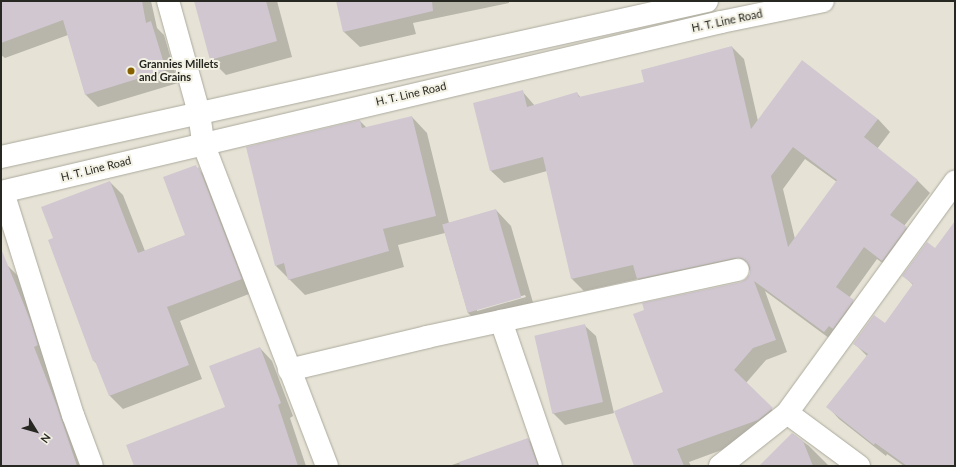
<!DOCTYPE html>
<style>
body{margin:0}
#map{position:relative;width:956px;height:467px;overflow:hidden;background:#e6e3d6;font-family:Lato,sans-serif}
div>[style]{position:absolute}
.shadow>*{inset:0;background:#0003}
.building>*{inset:0;background:#d1c7d1;transform-origin:0 0}
.roads{filter:drop-shadow(0 0 1px #acaa9d) drop-shadow(0 0 1px #acaa9d)}
.minor>*{height:22px;margin:-11px;padding:0 11px;transform-origin:11px;border-radius:11px;background:#fff}
.tertiary>*{height:22px;margin:-11px;padding:0 11px;transform-origin:11px;border-radius:11px;background:#fff}
.dots>*{width:11px;height:11px;translate:-50% -50%;box-sizing:border-box;border:2px solid #f3f1e3;border-radius:50%}
span{translate:-50% -50%;white-space:nowrap;text-align:center;line-height:1.15;-webkit-text-stroke:4px #f3f1e3;paint-order:stroke}
.street-label{font-size:11px;color:#282823}
.poi-label{font-size:11px;color:#282823;font-weight:700}
.left{translate:0 -50%;text-align:left}
.frame{position:absolute;inset:0;border:2px solid #282823;pointer-events:none}
.north{position:absolute;left:16px;top:411px;width:40px;height:40px;-webkit-text-stroke:3px #f3f1e3;paint-order:stroke;rotate:127deg;font-size:11px;font-weight:700;line-height:16px;text-align:center;color:#282823}
.north::after{content:'';display:block;margin:auto;width:14px;height:18px;background:#282823;clip-path:polygon(50% 0,100% 100%,50% 72%,0 100%)}
</style>
<div id="map">
<div class="shadow">
<i style="clip-path:polygon(1px 1px,151px 1px,157px 28px,164px 35px,178px 83px,98px 107px,86px 95px,68px 35px,5px 58px,1px 55px)"></i>
<i style="clip-path:polygon(195px 1px,277px 1px,292px 57px,226px 75px,211px 60px)"></i>
<i style="clip-path:polygon(337px 1px,509px 1px,509px 3px,413px 23px,416px 34px,360px 47px,344px 32px)"></i>
<i style="clip-path:polygon(evenodd,732px 47px,744px 59px,758px 121px,878px 119px,890px 132px,877px 149px,917px 180px,930px 193px,904px 226px,919px 240px,895px 272px,877px 259px,849px 298px,866px 313px,837px 344px,765px 291px,787px 352px,766px 360px,746px 383px,784px 422px,771px 432px,689px 462px,691px 466px,635px 466px,664px 393px,741px 283px,747px 280px,751px 275px,751px 270px,650px 291px,638px 279px,584px 291px,572px 279px,547px 171px,504px 183px,491px 171px,522px 91px,535px 106px,577px 93px,581px 98px,645px 83px,732px 47px,805px 159px,837px 182px,795px 239px,783px 189px,805px 159px)"></i>
<i style="clip-path:polygon(evenodd,412px 117px,427px 133px,449px 223px,496px 210px,511px 226px,536px 313px,484px 328px,468px 313px,445px 233px,398px 245px,404px 267px,305px 295px,276px 266px,360px 121px,367px 128px,412px 117px,525px 295px,526px 297px,477px 311px,477px 309px,525px 295px)"></i>
<i style="clip-path:polygon(195px 166px,212px 182px,254px 292px,180px 321px,202px 379px,123px 409px,110px 396px,98px 365px,94px 361px,55px 239px,110px 182px,123px 195px,145px 251px,186px 235px)"></i>
<i style="clip-path:polygon(955px 223px,955px 466px,904px 466px,887px 454px,886px 456px,839px 419px,828px 407px,867px 356px,854px 343px,885px 324px,913px 285px,904px 276px,936px 249px)"></i>
<i style="clip-path:polygon(8px 266px,22px 280px,86px 466px,4px 466px,1px 458px,1px 269px)"></i>
<i style="clip-path:polygon(584px 325px,596px 336px,614px 413px,565px 425px,553px 413px)"></i>
<i style="clip-path:polygon(260px 348px,272px 361px,293px 416px,290px 418px,306px 466px,135px 466px,226px 408px)"></i>
<i style="clip-path:polygon(793px 434px,809px 446px,829px 466px,761px 466px)"></i>
<i style="clip-path:polygon(528px 439px,543px 455px,547px 466px,449px 466px)"></i>
</div>
<div class="building">
<i style="clip-path:polygon(1px 1px,142px 1px,146px 23px,151px 21px,166px 70px,85px 95px,63px 20px,1px 43px)"></i>
<i style="clip-path:polygon(194px 1px,266px 1px,277px 41px,210px 60px)"></i>
<i style="clip-path:polygon(336px 1px,432px 1px,433px 11px,343px 32px)"></i>
<i style="clip-path:polygon(evenodd,732px 46px,751px 129px,802px 60px,878px 119px,864px 137px,918px 180px,890px 215px,907px 227px,882px 261px,864px 247px,836px 287px,854px 300px,833px 329px,829px 326px,824px 332px,754px 281px,776px 340px,753px 348px,734px 370px,773px 408px,758px 420px,677px 449px,684px 466px,634px 466px,614px 411px,663px 392px,633px 314px,644px 310px,642px 303px,741px 282px,746px 279px,750px 274px,750px 267px,747px 262px,742px 258px,735px 258px,637px 279px,633px 265px,571px 279px,543px 157px,490px 171px,473px 103px,523px 90px,527px 107px,577px 92px,579px 97px,644px 82px,641px 70px,732px 46px,793px 147px,837px 180px,788px 247px,771px 176px,793px 147px)"></i>
<i style="clip-path:polygon(412px 116px,436px 216px,383px 229px,389px 251px,288px 280px,284px 263px,275px 266px,246px 147px,360px 120px,362px 128px)"></i>
<i style="clip-path:polygon(196px 165px,197px 168px,199px 167px,242px 279px,167px 307px,189px 365px,109px 396px,95px 361px,93px 361px,48px 240px,53px 238px,41px 207px,110px 181px,138px 253px,185px 235px,163px 177px)"></i>
<i style="left:496px;top:209px;width:92px;height:56px;rotate:74deg"></i>
<i style="clip-path:polygon(955px 221px,955px 466px,907px 466px,875px 443px,874px 445px,826px 407px,868px 354px,853px 344px,874px 315px,885px 323px,913px 284px,902px 276px,927px 242px,935px 248px)"></i>
<i style="clip-path:polygon(1px 251px,2px 251px,31px 322px,38px 345px,34px 347px,57px 406px,77px 466px,1px 466px)"></i>
<i style="left:585px;top:324px;width:80px;height:52px;rotate:77deg"></i>
<i style="clip-path:polygon(260px 347px,281px 403px,278px 405px,298px 466px,134px 466px,126px 445px,225px 407px,209px 366px)"></i>
<i style="clip-path:polygon(792px 433px,803px 441px,813px 466px,759px 466px)"></i>
<i style="clip-path:polygon(528px 438px,538px 466px,460px 466px,459px 462px)"></i>
</div>
<div class="roads">
<div class="minor">
<i style="left:168px;top:1px;width:116px;rotate:74.5deg"></i>
<i style="left:199px;top:113px;width:30px;rotate:82deg"></i>
<i style="left:203px;top:143px;width:346px;rotate:69deg"></i>
<i style="left:3px;top:192px;width:234px;rotate:72.6deg"></i>
<i style="left:73px;top:415px;width:54px;rotate:69.6deg"></i>
<i style="left:501px;top:321px;width:153px;rotate:71deg"></i>
<i style="left:289px;top:370px;width:142px;rotate:-13.4deg"></i>
<i style="left:427px;top:337px;width:318px;rotate:-12.2deg"></i>
<i style="left:720px;top:466px;width:85px;rotate:-38.3deg"></i>
<i style="left:859px;top:466px;width:89px;rotate:-143.6deg"></i>
<i style="left:787px;top:413px;width:286px;rotate:-54deg"></i>
</div>
<div class="tertiary">
<i style="left:1px;top:157px;width:723px;rotate:-12.46deg"></i>
<i style="left:1px;top:192px;width:740px;rotate:-13.28deg"></i>
<i style="left:721px;top:22px;width:104px;rotate:-11.6deg"></i>
</div>
</div>
<div class="dots">
<i style="left:131px;top:71px;background:#876100"></i>
</div>
<div class="street-label">
<span style="left:727px;top:21px;rotate:-12deg">H. T. Line Road</span>
<span style="left:411px;top:94px;rotate:-13deg">H. T. Line Road</span>
<span style="left:96px;top:169px;rotate:-14deg">H. T. Line Road</span>
</div>
<div class="poi-label">
<span class="left" style="left:139px;top:71px">Grannies Millets<br>and Grains</span>
</div>
<div class="frame"></div>
<div class="north">N</div>
</div>
